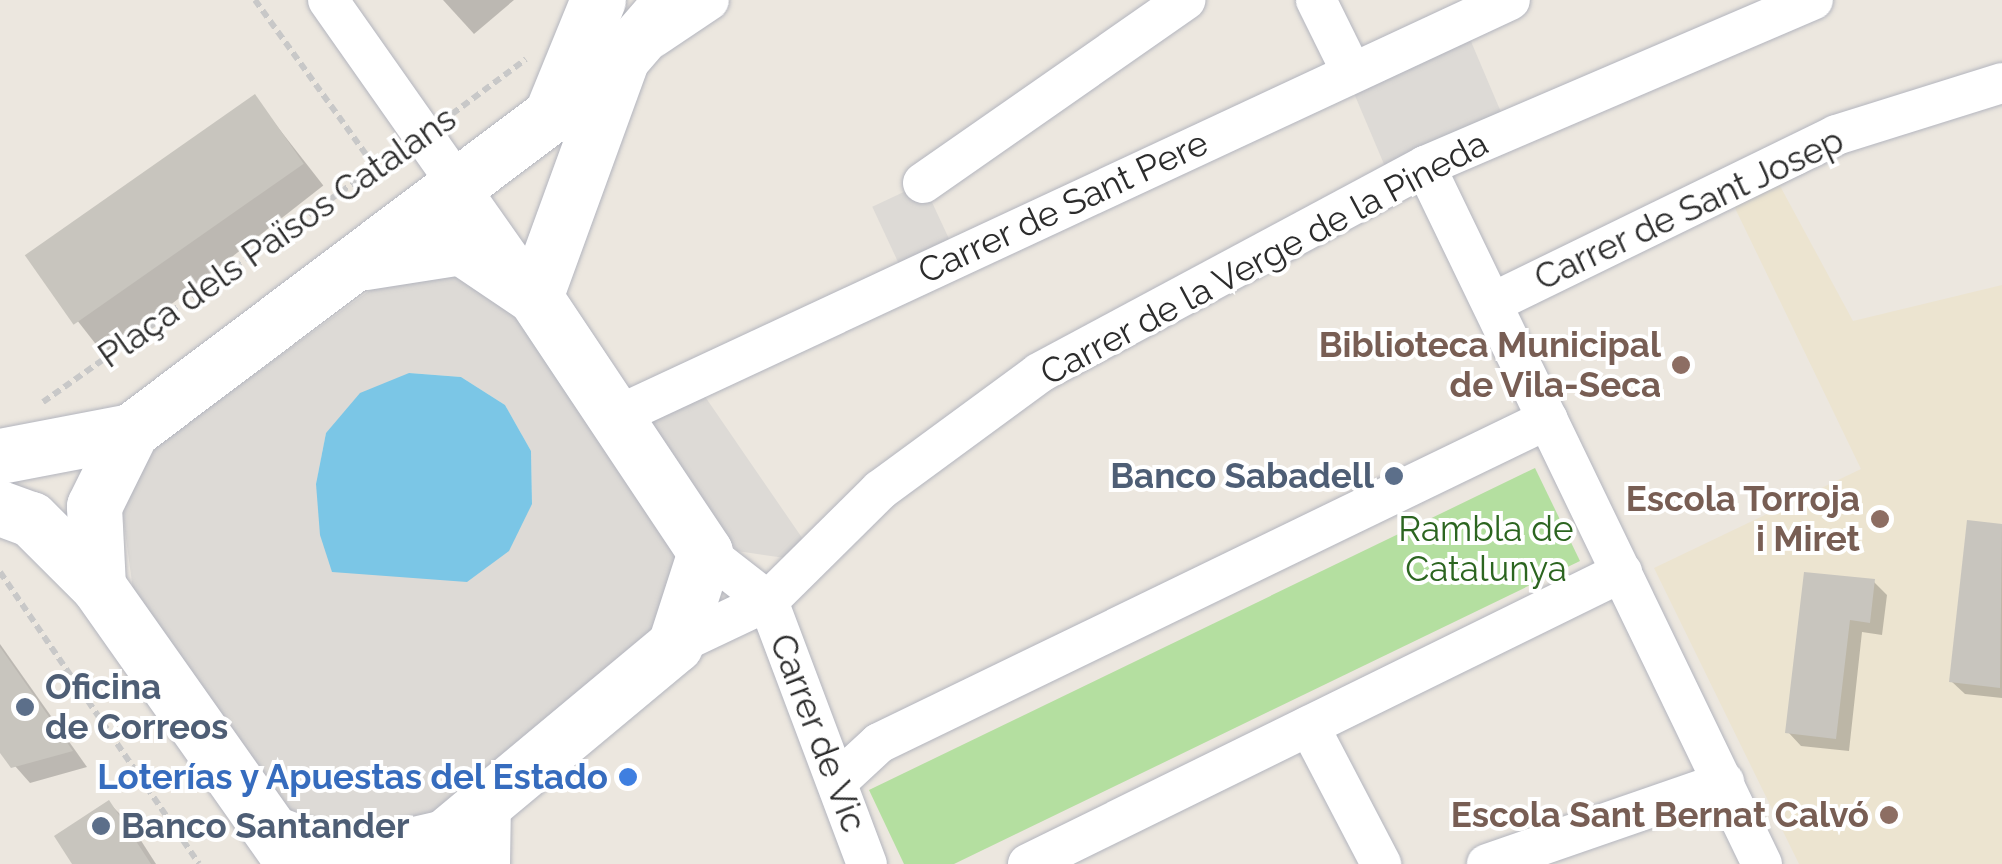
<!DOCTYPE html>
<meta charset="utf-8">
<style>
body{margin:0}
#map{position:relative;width:2002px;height:864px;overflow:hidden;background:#ece7df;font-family:Raleway,sans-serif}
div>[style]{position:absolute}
.education>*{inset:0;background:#ece4d0}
.green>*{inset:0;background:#b4dfa0}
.plaza>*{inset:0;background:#dddad6;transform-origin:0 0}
.water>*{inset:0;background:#7bc6e6}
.shadow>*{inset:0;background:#0003;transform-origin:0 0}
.building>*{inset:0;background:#c8c5be;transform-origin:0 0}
.path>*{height:6px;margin-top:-3px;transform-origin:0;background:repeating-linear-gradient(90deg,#c8c8c8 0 8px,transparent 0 13px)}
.roads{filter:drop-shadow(0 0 2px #b3b5be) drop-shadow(0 0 2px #b3b5be)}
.street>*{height:40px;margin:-20px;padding:0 20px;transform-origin:20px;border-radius:20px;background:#fff}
.secondary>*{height:55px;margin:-27.5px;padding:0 27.5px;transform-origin:27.5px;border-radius:27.5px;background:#fff}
.dots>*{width:28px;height:28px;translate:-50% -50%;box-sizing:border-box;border:5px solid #fff;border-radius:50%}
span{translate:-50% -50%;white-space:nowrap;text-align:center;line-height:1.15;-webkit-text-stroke:8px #fff;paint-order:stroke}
.street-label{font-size:35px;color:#2c2c2c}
.education-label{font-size:35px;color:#785e54;font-weight:700}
.right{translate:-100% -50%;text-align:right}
.service-label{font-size:35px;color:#4e5e75;font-weight:700}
.left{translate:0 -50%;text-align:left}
.park-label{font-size:35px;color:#2c6520}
.shop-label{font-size:35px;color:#366cbe;font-weight:700}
</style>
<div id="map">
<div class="education">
<i style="clip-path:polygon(1779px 184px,1853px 321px,2002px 285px,2002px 864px,1799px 864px,1654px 568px,1861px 469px,1734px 206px)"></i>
</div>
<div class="green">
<i style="clip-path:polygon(1535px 468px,1580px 561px,954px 864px,904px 864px,869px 790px)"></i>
</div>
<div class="plaza">
<i style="left:1467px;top:32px;width:95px;height:128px;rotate:67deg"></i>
<i style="left:923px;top:183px;width:81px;height:56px;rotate:65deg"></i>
<i style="clip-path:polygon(evenodd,439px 269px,500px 293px,668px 525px,680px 570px,670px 619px,423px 828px,330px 839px,282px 805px,134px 597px,122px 509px,156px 446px,380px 283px,439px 269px,409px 373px,461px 377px,505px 405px,531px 451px,532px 504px,316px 484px,326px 433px,409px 373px)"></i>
<i style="clip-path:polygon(693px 379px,807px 545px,792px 559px,737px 551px,638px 404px)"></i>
</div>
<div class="water">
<i style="clip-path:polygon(409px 373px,461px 377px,505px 405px,531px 451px,532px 504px,509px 551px,467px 582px,332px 572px,320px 535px,316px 484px,326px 433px,360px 393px)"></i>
</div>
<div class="shadow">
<i style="clip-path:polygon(443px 0,514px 0,474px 34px)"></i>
<i style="left:255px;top:98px;width:111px;height:277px;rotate:52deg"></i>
<i style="clip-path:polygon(1969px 523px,2002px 526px,2002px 698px,1965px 694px,1951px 681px)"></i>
<i style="clip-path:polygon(1806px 574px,1874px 582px,1887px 595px,1882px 635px,1862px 632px,1849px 751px,1801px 746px,1788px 732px)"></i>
<i style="clip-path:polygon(0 644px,87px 767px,30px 783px,0 749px)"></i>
<i style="clip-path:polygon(109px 803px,131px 825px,156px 864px,75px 864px)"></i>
</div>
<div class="building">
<i style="left:255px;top:94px;width:85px;height:281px;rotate:55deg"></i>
<i style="clip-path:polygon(1967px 520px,2002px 524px,2000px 688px,1949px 682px)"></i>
<i style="clip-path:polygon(1804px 572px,1875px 579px,1870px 623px,1850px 620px,1836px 739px,1785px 733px)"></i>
<i style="clip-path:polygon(0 647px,73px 751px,11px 768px,0 753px)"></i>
<i style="clip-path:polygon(109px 800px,151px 864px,72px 864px,54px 836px)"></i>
</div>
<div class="path">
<i style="left:255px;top:0;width:206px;rotate:54.3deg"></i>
<i style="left:452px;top:114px;width:92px;rotate:-36.6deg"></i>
<i style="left:43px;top:402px;width:432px;rotate:-35.2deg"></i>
<i style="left:0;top:572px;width:353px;rotate:55.7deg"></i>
</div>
<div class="roads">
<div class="street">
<i style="left:328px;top:0;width:348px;rotate:54.9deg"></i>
<i style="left:1316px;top:0;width:81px;rotate:63.7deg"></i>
<i style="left:654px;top:37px;width:66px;rotate:-33.9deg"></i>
<i style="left:1425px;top:166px;width:775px;rotate:64.23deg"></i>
<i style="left:923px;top:183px;width:320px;rotate:-34.9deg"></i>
<i style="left:1492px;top:303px;width:383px;rotate:-26deg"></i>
<i style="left:1836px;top:135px;width:174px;rotate:-17.4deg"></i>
<i style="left:617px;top:416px;width:985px;rotate:-24.98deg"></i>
<i style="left:705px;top:552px;width:80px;rotate:37.9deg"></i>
<i style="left:768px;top:601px;width:281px;rotate:69.4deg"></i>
<i style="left:675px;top:645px;width:103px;rotate:-25.3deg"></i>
<i style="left:768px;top:601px;width:158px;rotate:-44.7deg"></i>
<i style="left:880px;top:490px;width:197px;rotate:-36.3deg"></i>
<i style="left:1039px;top:373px;width:438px;rotate:-28.2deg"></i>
<i style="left:1425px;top:166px;width:422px;rotate:-23.2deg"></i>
<i style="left:1309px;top:726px;width:156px;rotate:62.4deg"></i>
<i style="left:839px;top:780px;width:54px;rotate:-42.8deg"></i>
<i style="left:879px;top:743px;width:743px;rotate:-25.84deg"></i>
<i style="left:1028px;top:864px;width:662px;rotate:-26.18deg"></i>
<i style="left:1487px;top:864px;width:251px;rotate:-19.1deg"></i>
</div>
<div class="secondary">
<i style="left:365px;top:262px;width:97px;rotate:-8.9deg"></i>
<i style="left:461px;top:247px;width:89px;rotate:34deg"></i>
<i style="left:535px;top:297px;width:306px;rotate:56.3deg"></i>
<i style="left:705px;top:552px;width:98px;rotate:107.9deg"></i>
<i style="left:675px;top:645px;width:342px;rotate:140.2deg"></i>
<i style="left:535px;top:297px;width:254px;rotate:-70deg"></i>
<i style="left:622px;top:58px;width:77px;rotate:-49.2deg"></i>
<i style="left:0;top:456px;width:133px;rotate:-10.8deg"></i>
<i style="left:0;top:508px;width:33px;rotate:20deg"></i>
<i style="left:31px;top:519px;width:95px;rotate:45deg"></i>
<i style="left:98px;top:586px;width:340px;rotate:54.8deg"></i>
<i style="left:98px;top:586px;width:80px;rotate:-92.9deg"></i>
<i style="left:94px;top:506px;width:84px;rotate:-63.7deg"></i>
<i style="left:131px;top:431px;width:526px;rotate:-36.96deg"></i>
<i style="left:551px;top:115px;width:124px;rotate:-67.8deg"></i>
<i style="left:273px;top:833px;width:77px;rotate:20.6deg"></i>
<i style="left:345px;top:860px;width:98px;rotate:-13deg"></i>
<i style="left:482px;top:864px;width:62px;rotate:-89.1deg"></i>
</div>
</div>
<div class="dots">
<i style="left:1681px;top:365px;background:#8d6e63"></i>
<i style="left:1394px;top:476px;background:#5c6f8a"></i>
<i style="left:1880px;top:519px;background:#8d6e63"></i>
<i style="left:25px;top:707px;background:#5c6f8a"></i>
<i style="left:628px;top:777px;background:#3f7fe0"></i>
<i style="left:1889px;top:815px;background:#8d6e63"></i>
<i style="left:101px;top:826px;background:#5c6f8a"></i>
</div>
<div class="street-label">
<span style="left:1063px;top:207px;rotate:-25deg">Carrer de Sant Pere</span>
<span style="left:1689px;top:209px;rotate:-25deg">Carrer de Sant Josep</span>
<span style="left:277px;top:237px;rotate:-35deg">Plaça dels Països Catalans</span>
<span style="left:1264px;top:258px;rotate:-28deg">Carrer de la Verge de la Pineda</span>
<span style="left:818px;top:733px;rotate:69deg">Carrer de Vic</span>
</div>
<div class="education-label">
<span class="right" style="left:1661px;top:365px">Biblioteca Municipal<br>de Vila-Seca</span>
<span class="right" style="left:1860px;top:519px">Escola Torroja<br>i Miret</span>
<span class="right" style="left:1869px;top:815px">Escola Sant Bernat Calvó</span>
</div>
<div class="service-label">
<span class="right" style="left:1374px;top:476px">Banco Sabadell</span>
<span class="left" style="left:45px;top:707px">Oficina<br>de Correos</span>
<span class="left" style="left:121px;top:826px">Banco Santander</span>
</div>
<div class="park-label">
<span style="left:1486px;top:549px">Rambla de<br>Catalunya</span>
</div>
<div class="shop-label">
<span class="right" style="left:608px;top:777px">Loterías y Apuestas del Estado</span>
</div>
</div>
